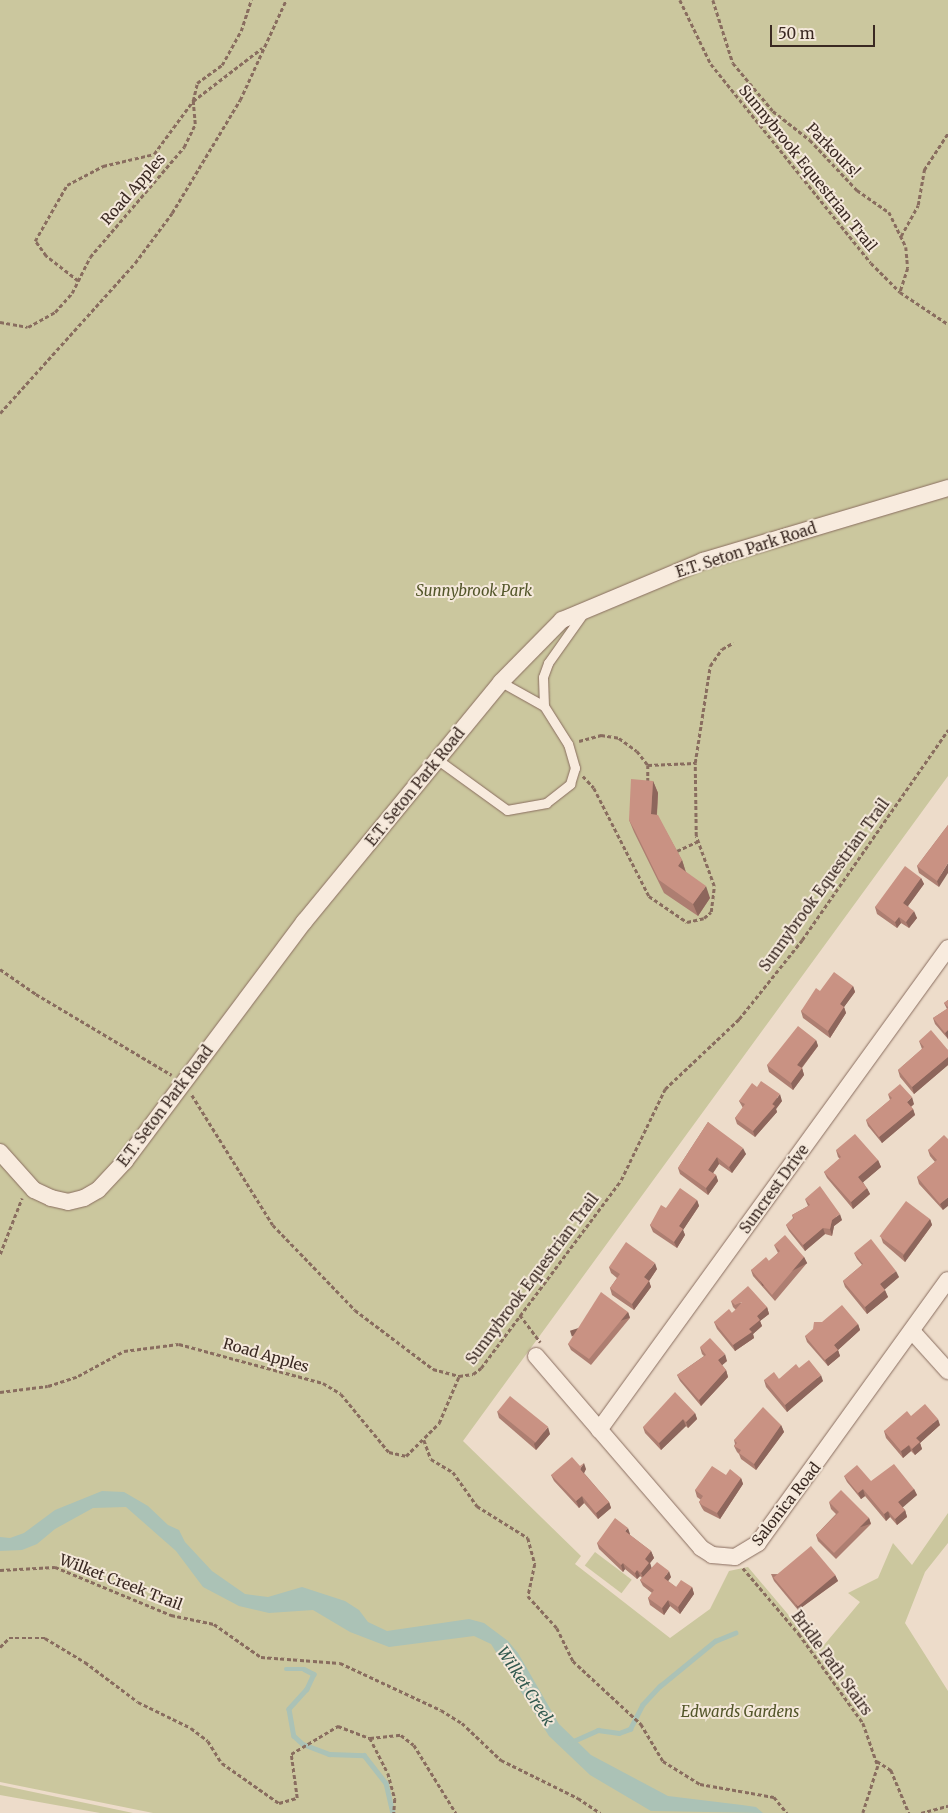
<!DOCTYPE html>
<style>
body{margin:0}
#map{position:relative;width:948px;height:1813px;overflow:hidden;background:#eddcca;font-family:Merriweather,serif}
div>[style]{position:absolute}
.green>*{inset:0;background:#cbc79e;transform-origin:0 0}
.water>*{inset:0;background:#abc2b6}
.stream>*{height:4.5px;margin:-2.25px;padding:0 2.25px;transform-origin:2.25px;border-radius:2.25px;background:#abc2b6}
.path>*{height:2.5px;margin-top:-1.25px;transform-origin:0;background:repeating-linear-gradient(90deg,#896d5f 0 4px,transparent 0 6.5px)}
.roads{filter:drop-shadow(0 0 1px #896d5f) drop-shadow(0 0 1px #896d5f)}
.service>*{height:9px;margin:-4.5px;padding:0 4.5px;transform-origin:4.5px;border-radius:4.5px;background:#f8ebde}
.minor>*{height:16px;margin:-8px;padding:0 8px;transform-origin:8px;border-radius:8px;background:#f8ebde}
.wall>*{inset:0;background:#ad7e71}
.shaded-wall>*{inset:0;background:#8d665c;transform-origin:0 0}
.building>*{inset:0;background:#c99283;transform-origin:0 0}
span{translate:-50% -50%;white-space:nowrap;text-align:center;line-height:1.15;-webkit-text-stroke:4px #f4e8da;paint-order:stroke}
.street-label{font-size:15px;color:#3a2922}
.park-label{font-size:15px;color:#53562a;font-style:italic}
.water-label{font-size:16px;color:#32594f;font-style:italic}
.scale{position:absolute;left:770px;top:25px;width:105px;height:22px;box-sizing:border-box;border:2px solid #3a2922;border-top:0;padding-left:6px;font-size:15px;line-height:18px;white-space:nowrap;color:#3a2922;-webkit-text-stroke:4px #f4e8da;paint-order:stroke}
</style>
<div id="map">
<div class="green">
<i style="clip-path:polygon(0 0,948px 0,948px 776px,463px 1441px,581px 1556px,575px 1564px,670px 1638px,710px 1609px,729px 1571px,748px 1567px,819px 1651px,860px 1602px,848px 1593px,878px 1578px,893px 1543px,912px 1565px,948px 1513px,948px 1543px,925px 1572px,905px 1623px,948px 1691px,948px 1813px,153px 1813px,0 1782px)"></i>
<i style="left:595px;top:1552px;width:46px;height:17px;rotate:37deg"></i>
<i style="clip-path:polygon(0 1785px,133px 1813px,100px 1813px,0 1795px)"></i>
</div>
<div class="water">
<i style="clip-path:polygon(102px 1491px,124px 1492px,148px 1506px,168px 1525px,179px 1530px,185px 1542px,212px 1571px,245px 1594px,268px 1597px,302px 1587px,345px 1601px,359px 1610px,368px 1622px,387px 1631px,469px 1619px,484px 1623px,508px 1641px,518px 1653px,559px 1724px,591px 1755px,668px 1796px,742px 1805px,756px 1807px,763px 1813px,651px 1811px,590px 1775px,549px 1736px,491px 1644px,474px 1636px,389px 1647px,350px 1632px,313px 1610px,269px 1613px,239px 1606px,203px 1587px,176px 1551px,126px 1507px,93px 1508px,55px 1529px,37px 1544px,22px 1550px,0 1551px,0 1537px,10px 1538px,24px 1533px,55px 1510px)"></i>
</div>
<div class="stream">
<i style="left:286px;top:1669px;width:18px"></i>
<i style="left:304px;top:1669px;width:11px;rotate:27deg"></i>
<i style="left:314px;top:1674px;width:17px;rotate:115deg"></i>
<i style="left:307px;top:1689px;width:27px;rotate:132deg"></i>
<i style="left:289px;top:1709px;width:27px;rotate:80deg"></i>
<i style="left:294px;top:1736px;width:12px;rotate:42deg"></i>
<i style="left:303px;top:1744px;width:28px;rotate:21deg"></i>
<i style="left:329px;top:1754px;width:35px;rotate:2deg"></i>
<i style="left:364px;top:1755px;width:36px;rotate:52deg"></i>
<i style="left:386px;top:1783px;width:31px;rotate:77deg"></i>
<i style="left:569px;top:1743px;width:32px;rotate:-24deg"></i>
<i style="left:598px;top:1730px;width:21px;rotate:8deg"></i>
<i style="left:619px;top:1733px;width:12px;rotate:-20deg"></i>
<i style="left:630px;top:1729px;width:27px;rotate:-63deg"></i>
<i style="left:642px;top:1705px;width:26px;rotate:-47deg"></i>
<i style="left:660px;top:1686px;width:71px;rotate:-39.3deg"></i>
<i style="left:715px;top:1641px;width:22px;rotate:-22deg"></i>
</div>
<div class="path">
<i style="left:680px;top:0;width:71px;rotate:64.2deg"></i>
<i style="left:711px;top:64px;width:255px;rotate:51.2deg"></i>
<i style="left:871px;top:263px;width:41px;rotate:45deg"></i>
<i style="left:900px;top:292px;width:58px;rotate:33.7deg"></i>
<i style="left:713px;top:0;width:66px;rotate:72.4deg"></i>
<i style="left:733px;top:63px;width:62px;rotate:50.2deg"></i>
<i style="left:773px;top:111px;width:47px;rotate:38.1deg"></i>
<i style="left:810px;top:140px;width:69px;rotate:46.8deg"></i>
<i style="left:857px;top:190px;width:39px;rotate:35deg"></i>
<i style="left:889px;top:212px;width:39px;rotate:64deg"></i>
<i style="left:906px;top:247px;width:21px;rotate:85deg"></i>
<i style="left:908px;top:268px;width:25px;rotate:108deg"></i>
<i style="left:901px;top:236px;width:35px;rotate:-61deg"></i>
<i style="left:918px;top:205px;width:36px;rotate:-80deg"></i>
<i style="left:924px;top:170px;width:44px;rotate:-57deg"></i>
<i style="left:78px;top:281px;width:41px;rotate:-142deg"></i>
<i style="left:46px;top:256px;width:19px;rotate:-126deg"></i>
<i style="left:35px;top:241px;width:64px;rotate:-60.3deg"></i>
<i style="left:67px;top:185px;width:41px;rotate:-27.8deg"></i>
<i style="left:103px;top:166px;width:52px;rotate:-13.2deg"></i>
<i style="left:154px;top:154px;width:66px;rotate:-53.7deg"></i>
<i style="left:193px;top:101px;width:18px;rotate:-77deg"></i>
<i style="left:197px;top:83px;width:31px;rotate:-36deg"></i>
<i style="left:222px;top:65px;width:39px;rotate:-61deg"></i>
<i style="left:241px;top:31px;width:33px;rotate:-72deg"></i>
<i style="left:0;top:322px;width:28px;rotate:10deg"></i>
<i style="left:28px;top:327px;width:31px;rotate:-29deg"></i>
<i style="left:55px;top:312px;width:25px;rotate:-48deg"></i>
<i style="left:72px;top:293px;width:40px;rotate:-63.4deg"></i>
<i style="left:90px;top:257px;width:145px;rotate:-49.5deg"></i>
<i style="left:184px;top:147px;width:25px;rotate:-64deg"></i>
<i style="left:195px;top:124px;width:23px;rotate:-95deg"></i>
<i style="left:193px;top:101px;width:87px;rotate:-37.5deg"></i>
<i style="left:0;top:413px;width:202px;rotate:-48deg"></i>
<i style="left:135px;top:263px;width:62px;rotate:-53.5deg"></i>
<i style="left:172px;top:213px;width:132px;rotate:-59deg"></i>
<i style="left:240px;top:100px;width:110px;rotate:-65.3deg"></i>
<i style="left:579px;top:741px;width:23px;rotate:-15deg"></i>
<i style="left:601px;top:735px;width:18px;rotate:9deg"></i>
<i style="left:619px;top:738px;width:22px;rotate:36deg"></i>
<i style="left:637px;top:751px;width:18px;rotate:52deg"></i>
<i style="left:648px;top:765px;width:47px;rotate:-2.4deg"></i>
<i style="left:648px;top:765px;width:16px;rotate:90deg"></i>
<i style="left:583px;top:776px;width:16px;rotate:47deg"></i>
<i style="left:594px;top:788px;width:121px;rotate:63deg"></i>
<i style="left:649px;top:896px;width:46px;rotate:34.4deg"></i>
<i style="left:687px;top:922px;width:17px;rotate:-13deg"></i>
<i style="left:704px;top:918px;width:9px;rotate:-41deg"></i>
<i style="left:711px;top:912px;width:26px;rotate:-83deg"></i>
<i style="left:714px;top:886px;width:53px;rotate:-109.8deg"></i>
<i style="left:696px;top:836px;width:73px;rotate:-90.8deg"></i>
<i style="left:695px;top:763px;width:98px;rotate:-81.2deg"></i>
<i style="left:710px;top:666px;width:21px;rotate:-55deg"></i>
<i style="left:722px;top:649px;width:13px;rotate:-29deg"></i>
<i style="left:677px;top:851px;width:23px;rotate:-25deg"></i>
<i style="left:0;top:969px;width:44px;rotate:34.8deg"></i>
<i style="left:36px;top:994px;width:158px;rotate:30.8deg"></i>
<i style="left:192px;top:1095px;width:153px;rotate:58.1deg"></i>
<i style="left:273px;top:1225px;width:118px;rotate:46deg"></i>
<i style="left:355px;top:1310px;width:98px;rotate:37.1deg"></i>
<i style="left:433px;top:1369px;width:27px;rotate:15deg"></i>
<i style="left:459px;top:1376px;width:14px;rotate:-8deg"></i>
<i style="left:473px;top:1374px;width:10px;rotate:-37deg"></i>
<i style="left:481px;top:1368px;width:234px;rotate:-53.3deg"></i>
<i style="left:621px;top:1180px;width:101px;rotate:-64.2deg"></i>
<i style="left:665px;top:1089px;width:102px;rotate:-43.4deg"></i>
<i style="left:739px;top:1019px;width:101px;rotate:-51.4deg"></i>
<i style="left:802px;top:940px;width:256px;rotate:-55.2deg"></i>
<i style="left:0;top:1254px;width:60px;rotate:-68.6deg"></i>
<i style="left:520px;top:1315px;width:34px;rotate:53deg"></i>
<i style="left:0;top:1392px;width:48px;rotate:-7.1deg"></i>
<i style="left:48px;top:1386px;width:32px;rotate:-18deg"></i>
<i style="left:78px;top:1376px;width:52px;rotate:-28.5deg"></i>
<i style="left:124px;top:1351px;width:55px;rotate:-7.3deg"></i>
<i style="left:179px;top:1344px;width:149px;rotate:15.2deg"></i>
<i style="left:323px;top:1383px;width:21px;rotate:31deg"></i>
<i style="left:341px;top:1394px;width:75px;rotate:50.4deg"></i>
<i style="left:389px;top:1452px;width:17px;rotate:13deg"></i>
<i style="left:406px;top:1456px;width:47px;rotate:-45deg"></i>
<i style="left:439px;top:1423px;width:51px;rotate:-66.9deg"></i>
<i style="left:424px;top:1440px;width:20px;rotate:70deg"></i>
<i style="left:431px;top:1459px;width:26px;rotate:31deg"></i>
<i style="left:453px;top:1472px;width:42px;rotate:54.8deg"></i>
<i style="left:477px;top:1506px;width:60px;rotate:32.1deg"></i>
<i style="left:528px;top:1538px;width:27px;rotate:75deg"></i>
<i style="left:535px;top:1564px;width:33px;rotate:102deg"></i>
<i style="left:528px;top:1596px;width:43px;rotate:47.8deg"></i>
<i style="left:557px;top:1628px;width:37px;rotate:64deg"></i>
<i style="left:573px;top:1661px;width:93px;rotate:42.8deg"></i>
<i style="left:641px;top:1724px;width:43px;rotate:59.3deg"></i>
<i style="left:663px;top:1761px;width:44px;rotate:31.9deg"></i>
<i style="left:700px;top:1784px;width:75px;rotate:10deg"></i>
<i style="left:774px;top:1797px;width:21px;rotate:51deg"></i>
<i style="left:743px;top:1568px;width:87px;rotate:49.7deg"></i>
<i style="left:799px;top:1634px;width:110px;rotate:54.3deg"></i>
<i style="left:863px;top:1723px;width:46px;rotate:70.8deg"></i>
<i style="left:878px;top:1766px;width:49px;rotate:107.7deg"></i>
<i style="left:0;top:1570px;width:55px;rotate:-3.1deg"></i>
<i style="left:55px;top:1567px;width:126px;rotate:22.5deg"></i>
<i style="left:171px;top:1615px;width:44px;rotate:11.8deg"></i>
<i style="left:214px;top:1624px;width:57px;rotate:35.1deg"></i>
<i style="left:261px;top:1657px;width:79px;rotate:4.3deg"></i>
<i style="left:340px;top:1663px;width:111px;rotate:25deg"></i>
<i style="left:441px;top:1710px;width:25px;rotate:32deg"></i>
<i style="left:462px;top:1723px;width:54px;rotate:43.5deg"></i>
<i style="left:501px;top:1760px;width:86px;rotate:26.3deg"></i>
<i style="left:578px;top:1798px;width:27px;rotate:34deg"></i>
<i style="left:0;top:1647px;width:13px;rotate:-45deg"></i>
<i style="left:9px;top:1638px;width:36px"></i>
<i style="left:45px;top:1638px;width:47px;rotate:31deg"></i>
<i style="left:85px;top:1662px;width:66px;rotate:37deg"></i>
<i style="left:138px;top:1702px;width:59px;rotate:26.1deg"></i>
<i style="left:191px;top:1728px;width:21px;rotate:37deg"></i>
<i style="left:208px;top:1741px;width:26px;rotate:58deg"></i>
<i style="left:222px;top:1763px;width:70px;rotate:35.1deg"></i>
<i style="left:279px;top:1803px;width:19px;rotate:-16deg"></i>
<i style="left:297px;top:1798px;width:44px;rotate:-97.8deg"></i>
<i style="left:291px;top:1754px;width:55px;rotate:-30.8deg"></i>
<i style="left:338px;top:1726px;width:34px;rotate:21deg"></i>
<i style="left:370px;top:1738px;width:39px;rotate:63deg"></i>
<i style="left:388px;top:1773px;width:27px;rotate:75deg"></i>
<i style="left:395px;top:1799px;width:14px;rotate:94deg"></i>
<i style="left:370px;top:1738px;width:31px;rotate:-6deg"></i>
<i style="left:401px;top:1735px;width:16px;rotate:38deg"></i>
<i style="left:414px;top:1745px;width:80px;rotate:58.3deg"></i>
<i style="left:877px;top:1761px;width:17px;rotate:33deg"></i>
<i style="left:891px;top:1770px;width:47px;rotate:67.3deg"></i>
<i style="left:921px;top:1813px;width:28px;rotate:-15deg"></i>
</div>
<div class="roads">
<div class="service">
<i style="left:544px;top:706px;width:29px;rotate:-92deg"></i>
<i style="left:543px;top:677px;width:15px;rotate:-70deg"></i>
<i style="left:548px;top:663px;width:59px;rotate:-54.7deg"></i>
<i style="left:438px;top:760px;width:85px;rotate:35.9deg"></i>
<i style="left:507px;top:810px;width:40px;rotate:-10deg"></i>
<i style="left:546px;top:803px;width:31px;rotate:-38deg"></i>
<i style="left:570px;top:784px;width:17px;rotate:-73deg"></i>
<i style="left:575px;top:768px;width:25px;rotate:-106deg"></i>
<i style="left:568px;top:744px;width:45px;rotate:-122.3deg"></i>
<i style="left:544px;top:706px;width:49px;rotate:-150.8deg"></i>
</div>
<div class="minor">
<i style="left:0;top:1152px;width:51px;rotate:48.2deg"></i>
<i style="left:34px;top:1190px;width:19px;rotate:25deg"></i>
<i style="left:51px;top:1198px;width:17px;rotate:13deg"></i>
<i style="left:68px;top:1202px;width:16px;rotate:-14deg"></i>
<i style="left:84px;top:1198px;width:16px;rotate:-30deg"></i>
<i style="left:98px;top:1190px;width:40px;rotate:-47deg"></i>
<i style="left:125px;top:1161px;width:299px;rotate:-53.2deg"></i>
<i style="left:304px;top:922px;width:310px;rotate:-50.6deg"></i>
<i style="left:501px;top:682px;width:87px;rotate:-45.5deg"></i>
<i style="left:562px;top:620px;width:153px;rotate:-22.7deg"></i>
<i style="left:703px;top:561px;width:256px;rotate:-16.6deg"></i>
<i style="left:912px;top:1331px;width:54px;rotate:48deg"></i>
<i style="left:536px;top:1356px;width:253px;rotate:49.3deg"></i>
<i style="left:701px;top:1548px;width:13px;rotate:32deg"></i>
<i style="left:712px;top:1555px;width:23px;rotate:5deg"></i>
<i style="left:735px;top:1557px;width:27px;rotate:-31deg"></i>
<i style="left:758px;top:1543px;width:324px;rotate:-54.2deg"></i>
<i style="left:599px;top:1430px;width:595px;rotate:-54.09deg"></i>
</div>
</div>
<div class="wall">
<i style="clip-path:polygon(653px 781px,658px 793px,657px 815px,682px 860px,686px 872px,710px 898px,698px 916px,664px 893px,634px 832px,629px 820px)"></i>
<i style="clip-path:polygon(948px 825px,939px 887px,919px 873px,917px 866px)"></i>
<i style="clip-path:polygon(921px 878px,924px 884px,908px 906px,917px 918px,909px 928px,901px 923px,897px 928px,877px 914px,875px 907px)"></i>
<i style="clip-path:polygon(853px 986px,855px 992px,844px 1007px,846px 1013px,830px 1038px,803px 1018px,801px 1011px,820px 991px)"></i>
<i style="clip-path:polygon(948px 1000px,948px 1039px,935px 1024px,933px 1018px,947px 1009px,944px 1003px)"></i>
<i style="clip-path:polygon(816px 1040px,818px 1046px,802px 1068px,804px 1075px,793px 1090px,769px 1072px,767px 1065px)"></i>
<i style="clip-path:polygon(919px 1041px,948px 1050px,948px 1065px,914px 1094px,900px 1077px,898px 1070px,922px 1049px)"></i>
<i style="clip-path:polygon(757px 1087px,782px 1101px,776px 1109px,777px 1112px,755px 1137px,737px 1124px,735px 1118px,743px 1108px,739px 1101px)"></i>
<i style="clip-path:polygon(888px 1094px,914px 1104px,911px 1107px,913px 1109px,915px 1115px,882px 1143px,868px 1126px,866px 1120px,890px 1100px)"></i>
<i style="clip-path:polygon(708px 1122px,746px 1154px,732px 1173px,719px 1164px,713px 1173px,716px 1175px,718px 1181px,708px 1195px,680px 1174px,678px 1168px)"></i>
<i style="clip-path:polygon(948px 1139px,943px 1210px,919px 1184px,917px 1177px,935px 1162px,930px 1156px,928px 1150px)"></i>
<i style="clip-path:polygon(836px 1150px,878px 1160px,881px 1167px,863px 1182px,870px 1194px,853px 1209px,827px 1178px,824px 1172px,840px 1159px,838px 1157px)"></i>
<i style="clip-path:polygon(805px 1199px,842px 1220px,834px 1226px,832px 1236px,825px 1234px,805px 1251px,789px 1231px,786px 1225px,793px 1218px,792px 1215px,808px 1206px)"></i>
<i style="clip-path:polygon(697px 1200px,699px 1206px,683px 1230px,685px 1235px,677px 1248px,653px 1232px,650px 1225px,666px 1208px)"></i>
<i style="clip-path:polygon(930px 1219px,932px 1225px,905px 1262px,883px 1243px,881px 1237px)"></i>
<i style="clip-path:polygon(774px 1245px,804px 1257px,807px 1263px,775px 1301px,753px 1276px,751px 1270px,769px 1261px,778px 1253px)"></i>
<i style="clip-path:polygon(854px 1253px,899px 1277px,884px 1289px,888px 1297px,867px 1314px,845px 1287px,843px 1281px,862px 1265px,857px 1259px)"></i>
<i style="clip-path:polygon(609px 1267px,657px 1269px,649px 1281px,651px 1287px,634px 1310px,612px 1295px,610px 1288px,617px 1278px,611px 1273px)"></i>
<i style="clip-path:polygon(731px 1301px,767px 1307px,769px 1314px,760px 1321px,762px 1326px,753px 1334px,754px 1338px,735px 1351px,717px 1329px,714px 1322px,732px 1313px,736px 1310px,733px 1307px)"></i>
<i style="clip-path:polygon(628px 1312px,630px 1318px,591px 1365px,571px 1350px,568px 1344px)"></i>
<i style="clip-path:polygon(858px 1324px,860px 1330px,838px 1350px,840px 1356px,828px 1366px,807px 1342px,805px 1336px)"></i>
<i style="clip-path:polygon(700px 1347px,727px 1361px,722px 1365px,726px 1370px,728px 1377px,701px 1406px,680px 1381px,677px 1375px,704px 1356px,702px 1354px)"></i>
<i style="clip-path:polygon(799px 1368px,823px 1381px,787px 1412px,766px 1387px,764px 1380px,779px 1379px)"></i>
<i style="clip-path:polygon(497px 1411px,550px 1434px,536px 1450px,499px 1418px)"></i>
<i style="clip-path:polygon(695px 1413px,697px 1419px,688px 1428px,686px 1426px,661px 1450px,645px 1433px,643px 1427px)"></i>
<i style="clip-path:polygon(911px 1416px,940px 1425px,920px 1443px,922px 1449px,915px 1455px,911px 1451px,903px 1458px,886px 1438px,884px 1431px)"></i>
<i style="clip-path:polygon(781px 1425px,784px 1432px,756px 1470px,741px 1459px,739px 1454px,737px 1452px,734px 1446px,735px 1444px,734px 1440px)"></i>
<i style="clip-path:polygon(586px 1469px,584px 1473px,609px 1502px,611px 1508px,598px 1519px,584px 1503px,579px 1508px,554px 1481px,551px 1475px)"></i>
<i style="clip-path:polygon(726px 1475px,741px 1478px,743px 1484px,720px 1519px,704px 1511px,702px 1508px,699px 1502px,701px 1500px,697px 1497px,695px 1490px)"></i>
<i style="clip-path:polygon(844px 1476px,914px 1489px,917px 1495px,902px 1507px,905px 1510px,907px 1517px,897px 1525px,890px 1517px,886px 1521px,865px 1496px,861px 1499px,847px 1482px)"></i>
<i style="clip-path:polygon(829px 1502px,869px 1518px,871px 1524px,836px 1559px,818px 1541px,816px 1535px,836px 1514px,831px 1509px)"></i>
<i style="clip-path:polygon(630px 1534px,630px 1535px,651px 1551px,654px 1558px,650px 1563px,651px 1568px,671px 1577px,668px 1581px,676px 1587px,692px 1587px,694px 1594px,680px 1614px,670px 1606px,664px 1615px,650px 1605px,648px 1598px,652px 1593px,643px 1586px,640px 1580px,642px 1578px,640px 1576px,637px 1579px,625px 1569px,623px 1572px,599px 1549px,597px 1543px)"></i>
<i style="clip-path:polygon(771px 1574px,835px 1575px,838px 1581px,798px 1610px,774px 1581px)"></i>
</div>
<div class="shaded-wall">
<i style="clip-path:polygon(653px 781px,658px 793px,656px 827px,651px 814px)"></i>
<i style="clip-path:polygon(682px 860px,686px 873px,678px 866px)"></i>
<i style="clip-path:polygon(948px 863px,948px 873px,939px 887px,937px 881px)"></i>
<i style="clip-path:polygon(921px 878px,924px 884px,905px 910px,903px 903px)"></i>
<i style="clip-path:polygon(706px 886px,710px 898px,698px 916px,693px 904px)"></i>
<i style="clip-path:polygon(914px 911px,917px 918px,909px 928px,906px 922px)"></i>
<i style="clip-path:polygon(899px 917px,901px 923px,897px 928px,895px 922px)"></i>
<i style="clip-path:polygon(853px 986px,855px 992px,844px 1007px,846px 1013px,830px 1038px,828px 1031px,840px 1004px)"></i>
<i style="clip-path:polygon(948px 1030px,948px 1039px,945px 1033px)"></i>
<i style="clip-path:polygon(816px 1040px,818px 1046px,799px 1071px,797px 1065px)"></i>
<i style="clip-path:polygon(948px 1057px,948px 1065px,914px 1094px,912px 1087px)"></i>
<i style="clip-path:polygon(802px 1068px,804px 1075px,793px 1090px,791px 1083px)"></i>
<i style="clip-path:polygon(780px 1094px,782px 1101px,776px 1109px,777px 1112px,755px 1137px,753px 1131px)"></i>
<i style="clip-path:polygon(912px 1097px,914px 1104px,909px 1108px,907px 1102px)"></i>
<i style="clip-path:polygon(913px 1109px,915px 1115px,882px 1143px,879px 1137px)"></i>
<i style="clip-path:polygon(743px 1148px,746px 1154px,732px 1173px,729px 1167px)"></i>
<i style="clip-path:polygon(717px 1157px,719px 1164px,711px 1176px,708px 1170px)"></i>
<i style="clip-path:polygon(878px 1160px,881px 1167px,861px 1184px,858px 1177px)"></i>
<i style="clip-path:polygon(716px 1175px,718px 1181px,708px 1195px,706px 1188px)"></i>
<i style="clip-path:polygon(867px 1188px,870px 1194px,853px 1209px,851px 1202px)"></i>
<i style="clip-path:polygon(948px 1197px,948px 1206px,943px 1210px,940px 1204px)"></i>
<i style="clip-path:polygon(697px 1200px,699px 1206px,683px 1230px,685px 1235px,677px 1248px,674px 1242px,679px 1226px)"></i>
<i style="clip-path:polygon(840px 1214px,842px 1220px,834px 1226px,832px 1236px,830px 1229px,832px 1220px)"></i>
<i style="clip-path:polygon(930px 1219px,932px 1225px,905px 1262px,903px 1256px)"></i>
<i style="clip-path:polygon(823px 1228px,825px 1234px,805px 1251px,803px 1245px)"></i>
<i style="left:804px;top:1257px;width:7px;height:50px;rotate:63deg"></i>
<i style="clip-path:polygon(655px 1263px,657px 1269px,649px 1281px,651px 1287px,634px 1310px,632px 1304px,644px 1277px)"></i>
<i style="clip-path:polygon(896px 1271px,899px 1277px,883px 1291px,880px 1284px)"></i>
<i style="clip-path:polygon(885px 1290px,888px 1297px,867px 1314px,865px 1307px)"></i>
<i style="clip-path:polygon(767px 1307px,769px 1314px,760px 1321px,762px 1326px,753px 1334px,754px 1338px,735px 1351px,733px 1345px,749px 1329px,757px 1316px)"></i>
<i style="left:628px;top:1312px;width:6px;height:61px;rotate:72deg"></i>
<i style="clip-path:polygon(858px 1324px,860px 1330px,838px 1350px,840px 1356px,828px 1366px,825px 1360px,834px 1345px)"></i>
<i style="clip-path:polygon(725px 1354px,727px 1361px,720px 1367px,718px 1360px)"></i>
<i style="clip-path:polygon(726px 1370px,728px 1377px,701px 1406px,699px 1400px)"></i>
<i style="clip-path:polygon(821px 1375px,823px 1381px,787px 1412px,785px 1405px)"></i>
<i style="clip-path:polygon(695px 1413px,697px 1419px,688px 1428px,686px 1422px)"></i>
<i style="clip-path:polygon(683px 1419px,686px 1426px,661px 1450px,659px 1443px)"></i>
<i style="clip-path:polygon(938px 1419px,940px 1425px,920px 1443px,922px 1449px,915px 1455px,912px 1449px,916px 1438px)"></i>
<i style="clip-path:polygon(781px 1425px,784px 1432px,756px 1470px,754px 1464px)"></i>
<i style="clip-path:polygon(548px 1427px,550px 1434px,536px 1450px,534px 1444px)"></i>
<i style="clip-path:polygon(909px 1445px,911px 1451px,903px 1458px,901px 1451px)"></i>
<i style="clip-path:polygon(584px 1463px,586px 1469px,583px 1475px,580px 1469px)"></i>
<i style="clip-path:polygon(741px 1478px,743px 1484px,720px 1519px,717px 1513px)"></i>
<i style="clip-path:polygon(863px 1489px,865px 1496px,861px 1499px,858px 1493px)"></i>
<i style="clip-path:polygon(914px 1489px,917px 1495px,901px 1509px,898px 1502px)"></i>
<i style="clip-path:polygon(582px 1496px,584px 1503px,579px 1508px,576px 1501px)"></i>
<i style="clip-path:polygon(609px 1502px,611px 1508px,598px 1519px,596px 1513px)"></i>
<i style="clip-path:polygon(905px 1510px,907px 1517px,897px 1525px,895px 1519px)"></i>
<i style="clip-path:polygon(888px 1511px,890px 1517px,886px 1521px,884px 1514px)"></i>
<i style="left:869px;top:1518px;width:6px;height:49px;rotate:72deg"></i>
<i style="clip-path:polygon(628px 1528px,630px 1534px,628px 1538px,625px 1531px)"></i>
<i style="clip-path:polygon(651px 1551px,654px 1558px,650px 1563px,652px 1569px,644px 1579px,641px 1573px,645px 1559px)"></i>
<i style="clip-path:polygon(623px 1563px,625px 1569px,623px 1572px,621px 1565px)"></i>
<i style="clip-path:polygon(637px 1570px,640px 1576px,637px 1579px,635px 1573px)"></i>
<i style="clip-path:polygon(669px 1571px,671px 1577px,666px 1584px,664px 1578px)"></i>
<i style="clip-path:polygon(835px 1575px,838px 1581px,798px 1610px,796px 1604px)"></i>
<i style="clip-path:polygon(692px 1587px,694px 1594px,680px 1614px,678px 1607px)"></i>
<i style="clip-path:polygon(668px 1600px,670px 1606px,664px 1615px,662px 1608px)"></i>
</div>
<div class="building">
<i style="clip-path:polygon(631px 779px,653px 781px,651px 814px,658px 815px,682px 860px,678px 866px,706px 886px,693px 904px,659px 880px,634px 829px,629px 820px)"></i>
<i style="clip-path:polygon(948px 825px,948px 863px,937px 881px,917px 866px)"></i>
<i style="clip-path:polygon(905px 866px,921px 878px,903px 903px,914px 911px,906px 922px,899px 917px,895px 922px,875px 907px)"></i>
<i style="clip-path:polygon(834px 972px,853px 986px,840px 1004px,844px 1007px,828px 1031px,801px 1011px,816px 988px,820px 991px)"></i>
<i style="clip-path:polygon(948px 1000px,948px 1007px,944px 1003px)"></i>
<i style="clip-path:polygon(948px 1008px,948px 1030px,945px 1033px,933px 1018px)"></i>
<i style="clip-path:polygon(798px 1026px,816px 1040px,797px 1065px,802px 1068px,791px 1083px,767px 1065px)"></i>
<i style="clip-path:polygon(931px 1030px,948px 1050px,948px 1057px,912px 1087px,898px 1070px,924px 1047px,919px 1041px)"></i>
<i style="clip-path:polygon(761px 1081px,780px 1094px,772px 1104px,775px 1106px,753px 1131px,735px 1118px,745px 1104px,739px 1101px,752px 1083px,757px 1087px)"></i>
<i style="clip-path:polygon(900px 1084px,912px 1097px,907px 1102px,913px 1109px,879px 1137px,866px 1120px,892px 1098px,888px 1094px)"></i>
<i style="clip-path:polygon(708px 1122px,743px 1148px,729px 1167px,717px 1157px,708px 1170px,716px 1175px,706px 1188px,678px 1168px)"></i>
<i style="clip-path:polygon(855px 1134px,878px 1160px,858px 1177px,867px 1188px,851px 1202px,824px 1172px,841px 1157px,836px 1150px)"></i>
<i style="clip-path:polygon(944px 1135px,948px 1139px,948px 1197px,940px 1204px,917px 1177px,937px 1160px,928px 1150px)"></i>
<i style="clip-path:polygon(820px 1186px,840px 1214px,832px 1220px,830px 1229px,823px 1228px,803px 1245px,786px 1225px,794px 1218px,792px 1215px,810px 1205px,805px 1199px)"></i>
<i style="clip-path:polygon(680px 1188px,697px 1200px,679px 1226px,683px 1229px,674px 1242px,650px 1225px,661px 1205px,666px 1208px)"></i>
<i style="left:906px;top:1201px;width:30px;height:44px;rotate:37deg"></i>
<i style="clip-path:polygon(785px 1235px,804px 1257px,772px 1295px,751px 1270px,766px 1257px,769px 1261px,780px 1251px,774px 1245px)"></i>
<i style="clip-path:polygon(871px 1239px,896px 1271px,880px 1284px,885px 1290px,865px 1307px,843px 1281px,863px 1264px,854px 1253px)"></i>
<i style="clip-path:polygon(626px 1242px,655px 1263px,644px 1277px,649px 1281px,632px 1304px,610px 1288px,620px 1274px,609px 1267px)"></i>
<i style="clip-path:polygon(748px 1286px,767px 1307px,757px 1316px,760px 1320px,749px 1329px,752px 1332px,733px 1345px,714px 1322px,729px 1309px,732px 1313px,736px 1309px,742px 1302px,735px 1305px,731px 1301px)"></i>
<i style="clip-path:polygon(601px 1292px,628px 1312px,589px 1359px,568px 1344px)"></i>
<i style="clip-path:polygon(842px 1305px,858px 1324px,834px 1345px,838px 1350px,825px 1360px,805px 1336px,813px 1329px,814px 1322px,822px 1322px)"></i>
<i style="clip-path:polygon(710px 1338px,725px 1354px,718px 1360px,726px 1370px,699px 1400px,677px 1375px,706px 1355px,700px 1347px)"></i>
<i style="clip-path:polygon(809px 1360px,821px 1375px,785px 1405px,764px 1380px,774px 1372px,779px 1379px,796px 1364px,799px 1368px)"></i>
<i style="clip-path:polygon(675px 1392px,695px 1413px,686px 1422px,683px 1419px,659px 1443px,643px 1427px)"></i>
<i style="left:510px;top:1396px;width:49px;height:20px;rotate:39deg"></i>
<i style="clip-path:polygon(925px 1404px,938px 1419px,916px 1438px,920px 1442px,912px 1449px,909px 1445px,901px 1451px,884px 1431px,907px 1411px,911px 1416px)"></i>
<i style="clip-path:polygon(763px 1407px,781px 1425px,754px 1464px,739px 1453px,741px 1450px,734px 1446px,737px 1443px,734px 1440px)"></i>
<i style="clip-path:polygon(572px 1457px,580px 1466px,584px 1463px,580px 1469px,609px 1502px,596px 1513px,582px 1496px,576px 1501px,551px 1475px)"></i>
<i style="clip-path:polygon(894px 1464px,914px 1489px,898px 1502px,905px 1510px,895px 1519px,888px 1511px,884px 1514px,863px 1489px,858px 1493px,844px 1476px,857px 1465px,871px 1481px)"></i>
<i style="clip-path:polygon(712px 1466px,726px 1475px,730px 1469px,741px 1478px,717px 1513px,702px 1505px,699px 1502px,703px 1496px,695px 1490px)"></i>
<i style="clip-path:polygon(841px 1490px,869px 1518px,834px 1553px,816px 1535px,839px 1512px,829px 1502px)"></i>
<i style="clip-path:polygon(615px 1518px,628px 1528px,625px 1531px,651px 1551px,645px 1559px,649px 1563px,641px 1573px,637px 1570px,635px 1573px,623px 1563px,621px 1565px,597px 1543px)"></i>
<i style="left:811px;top:1546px;width:38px;height:49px;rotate:50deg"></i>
<i style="clip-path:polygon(657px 1562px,669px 1571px,664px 1578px,676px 1587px,681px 1580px,692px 1587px,678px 1607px,668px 1600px,662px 1608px,648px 1598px,654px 1590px,640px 1580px)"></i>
</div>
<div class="street-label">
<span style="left:833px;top:150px;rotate:46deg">Parkours!</span>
<span style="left:808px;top:168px;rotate:51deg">Sunnybrook Equestrian Trail</span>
<span style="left:133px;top:189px;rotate:-49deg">Road Apples</span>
<span style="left:746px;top:550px;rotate:-18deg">E.T. Seton Park Road</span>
<span style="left:415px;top:787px;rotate:-51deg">E.T. Seton Park Road</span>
<span style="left:824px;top:885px;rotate:-54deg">Sunnybrook Equestrian Trail</span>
<span style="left:165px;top:1106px;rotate:-53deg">E.T. Seton Park Road</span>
<span style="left:774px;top:1189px;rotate:-54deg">Suncrest Drive</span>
<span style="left:532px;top:1279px;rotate:-53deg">Sunnybrook Equestrian Trail</span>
<span style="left:266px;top:1355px;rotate:16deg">Road Apples</span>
<span style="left:786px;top:1504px;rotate:-52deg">Salonica Road</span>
<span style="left:121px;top:1582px;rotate:21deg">Wilket Creek Trail</span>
<span style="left:832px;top:1663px;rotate:54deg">Bridle Path Stairs</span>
</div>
<div class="park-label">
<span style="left:474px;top:591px">Sunnybrook Park</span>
<span style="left:740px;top:1712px">Edwards Gardens</span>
</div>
<div class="water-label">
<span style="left:526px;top:1686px;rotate:57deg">Wilket Creek</span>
</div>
<div class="scale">50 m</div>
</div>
